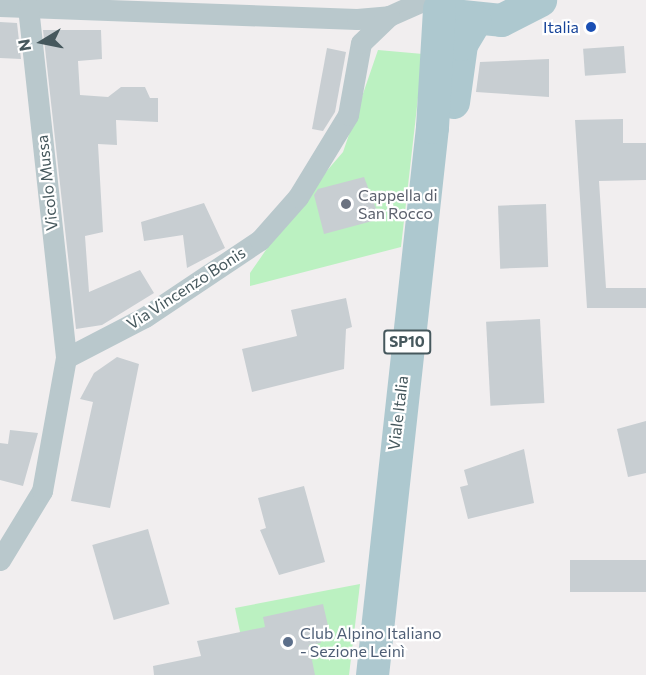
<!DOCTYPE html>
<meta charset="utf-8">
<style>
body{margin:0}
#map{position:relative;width:646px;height:675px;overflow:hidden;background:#f1eeef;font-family:Commissioner,sans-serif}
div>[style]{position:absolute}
.green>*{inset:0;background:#bbf1c1}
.building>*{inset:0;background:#c8ced2;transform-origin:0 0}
.street>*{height:21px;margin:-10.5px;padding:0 10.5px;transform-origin:10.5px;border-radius:10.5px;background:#b9c8cc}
.primary>*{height:33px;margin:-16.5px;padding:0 16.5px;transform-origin:16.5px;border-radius:16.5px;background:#adc8cf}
.dots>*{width:16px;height:16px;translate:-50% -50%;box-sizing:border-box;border:3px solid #fff;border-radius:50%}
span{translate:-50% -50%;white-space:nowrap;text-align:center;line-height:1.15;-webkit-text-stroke:4.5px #fff;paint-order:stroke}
.shield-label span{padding:2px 4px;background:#fff;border:2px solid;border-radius:4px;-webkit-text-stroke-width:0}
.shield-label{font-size:15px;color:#46585d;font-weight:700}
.transit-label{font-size:16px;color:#164399}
.right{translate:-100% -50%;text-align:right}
.street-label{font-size:16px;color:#46585d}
.worship-label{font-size:16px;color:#5b616d}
.left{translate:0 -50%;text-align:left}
.service-label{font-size:16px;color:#4e5e75}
.north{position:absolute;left:12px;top:12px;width:60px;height:60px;-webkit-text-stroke:4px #fff;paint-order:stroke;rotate:260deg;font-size:16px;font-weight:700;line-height:24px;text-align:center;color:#46585d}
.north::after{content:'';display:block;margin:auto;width:21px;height:27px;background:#46585d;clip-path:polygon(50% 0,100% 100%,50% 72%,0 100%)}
</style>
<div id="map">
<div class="green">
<i style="clip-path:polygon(378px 50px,423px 54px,401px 247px,250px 286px,250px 273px,295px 208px,343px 152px)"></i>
<i style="clip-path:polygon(360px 584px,349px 675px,249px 675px,235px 608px)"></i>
</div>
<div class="building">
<i style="clip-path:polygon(0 22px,17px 23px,21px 59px,0 58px)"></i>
<i style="clip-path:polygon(43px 30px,101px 30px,102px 59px,78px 61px,80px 95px,108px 97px,121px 87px,145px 87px,150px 98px,158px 98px,158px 122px,116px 120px,117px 145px,98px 144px,103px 232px,85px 236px,89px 292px,140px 270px,154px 293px,102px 325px,76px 329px)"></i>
<i style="left:624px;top:46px;width:27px;height:41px;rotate:86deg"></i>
<i style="clip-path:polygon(327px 48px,346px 52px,335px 112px,323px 131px,312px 129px)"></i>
<i style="clip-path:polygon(549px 59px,549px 97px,476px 92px,480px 62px)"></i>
<i style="clip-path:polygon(623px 119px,623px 143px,646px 143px,646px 180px,599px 181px,606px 288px,646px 288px,646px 308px,587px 308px,575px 120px)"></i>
<i style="clip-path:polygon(364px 177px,380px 219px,324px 234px,314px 195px,318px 189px)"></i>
<i style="clip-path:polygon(204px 203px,225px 248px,187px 268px,183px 235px,144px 241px,141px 222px)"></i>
<i style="left:546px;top:204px;width:63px;height:48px;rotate:88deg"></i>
<i style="clip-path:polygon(346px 298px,352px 327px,346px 329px,344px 369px,252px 392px,242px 349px,297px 336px,291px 310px)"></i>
<i style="left:540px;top:319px;width:84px;height:54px;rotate:87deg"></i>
<i style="clip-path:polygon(117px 357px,139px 364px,110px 508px,71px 501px,93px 402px,80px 399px,94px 373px)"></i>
<i style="clip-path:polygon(646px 421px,646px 473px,628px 477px,617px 429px)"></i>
<i style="clip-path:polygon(10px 430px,38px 433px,23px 486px,0 480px,0 443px,8px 444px)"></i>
<i style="clip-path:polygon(524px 449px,534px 503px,468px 519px,460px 487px,468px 485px,464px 470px)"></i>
<i style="clip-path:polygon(304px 486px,325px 562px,279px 575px,260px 530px,266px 528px,258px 498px)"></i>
<i style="left:148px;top:529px;width:78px;height:58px;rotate:74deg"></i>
<i style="left:646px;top:560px;width:32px;height:76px;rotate:90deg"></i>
<i style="clip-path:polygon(323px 604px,329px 630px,319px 632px,321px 643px,309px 645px,315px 675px,154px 675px,153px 666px,201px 656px,197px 641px,265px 627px,263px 617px)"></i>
</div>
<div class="street">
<i style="left:0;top:6px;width:357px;rotate:2.1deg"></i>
<i style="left:357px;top:19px;width:32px;rotate:-5deg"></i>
<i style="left:389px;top:16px;width:39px;rotate:-24deg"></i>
<i style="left:28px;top:7px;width:353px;rotate:83.8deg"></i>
<i style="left:0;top:560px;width:81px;rotate:-58.7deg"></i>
<i style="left:42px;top:491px;width:135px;rotate:-79.8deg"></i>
<i style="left:66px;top:358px;width:89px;rotate:-27.4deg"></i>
<i style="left:145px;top:317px;width:138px;rotate:-33.8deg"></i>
<i style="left:260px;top:240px;width:57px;rotate:-48.5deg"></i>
<i style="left:298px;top:197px;width:96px;rotate:-58.6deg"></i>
<i style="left:348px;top:115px;width:73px;rotate:-79.8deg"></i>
<i style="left:361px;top:43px;width:39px;rotate:-44deg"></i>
</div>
<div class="primary">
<i style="left:453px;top:15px;width:48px;rotate:5.9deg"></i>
<i style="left:501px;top:20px;width:44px;rotate:-27.1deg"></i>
<i style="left:453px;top:102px;width:59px;rotate:-82.1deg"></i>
<i style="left:461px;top:44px;width:27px;rotate:-59deg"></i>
<i style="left:372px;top:675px;width:551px;rotate:-83.75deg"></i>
<i style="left:432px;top:127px;width:119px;rotate:-86.6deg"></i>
</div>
<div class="dots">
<i style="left:591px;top:27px;background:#1a4fb4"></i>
<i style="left:346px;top:204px;background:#6b7280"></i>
<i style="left:288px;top:642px;background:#5c6f8a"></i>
</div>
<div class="shield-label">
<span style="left:407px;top:342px">SP10</span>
</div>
<div class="transit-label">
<span class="right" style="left:579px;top:27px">Italia</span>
</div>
<div class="street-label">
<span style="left:47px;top:183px;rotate:-96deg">Vicolo Mussa</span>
<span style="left:186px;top:288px;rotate:-33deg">Via Vincenzo Bonis</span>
<span style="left:398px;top:413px;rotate:-83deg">Viale Italia</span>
</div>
<div class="worship-label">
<span class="left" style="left:358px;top:204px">Cappella di<br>San Rocco</span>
</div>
<div class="service-label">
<span class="left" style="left:300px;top:642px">Club Alpino Italiano<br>- Sezione Leinì</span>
</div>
<div class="north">N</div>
</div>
